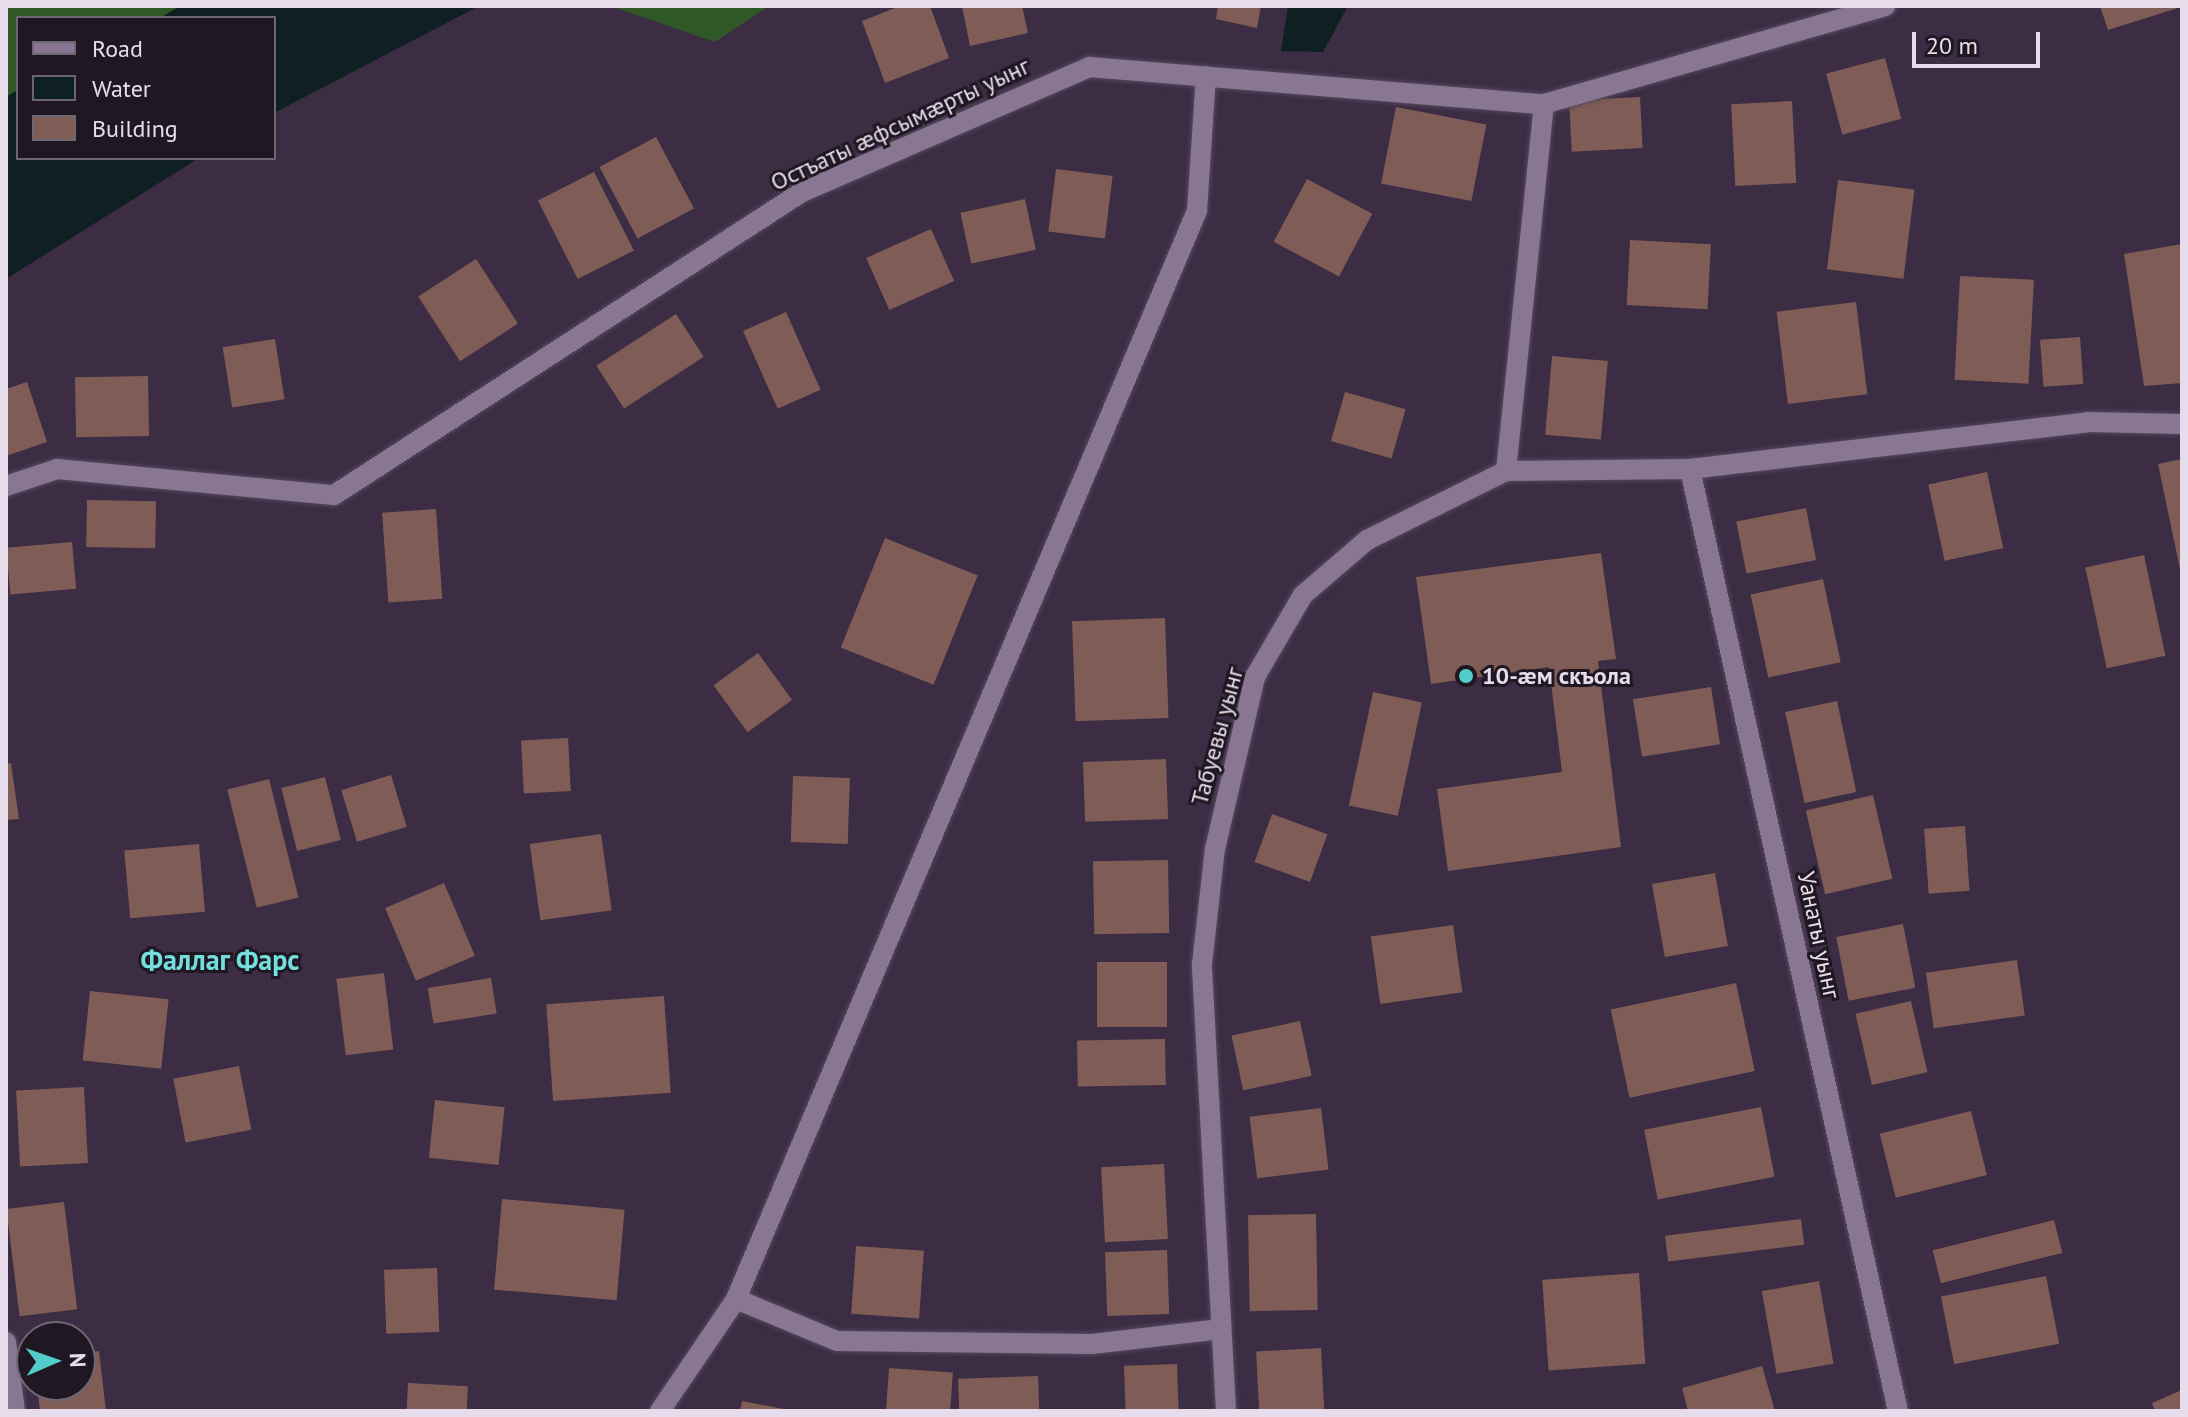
<!DOCTYPE html>
<meta charset="utf-8">
<style>
body{margin:0}
#map{position:relative;width:2188px;height:1417px;overflow:hidden;background:#3c2c44;font-family:"PT Sans",sans-serif}
div>[style]{position:absolute}
.green>*{inset:0;background:#305726}
.water>*{inset:0;background:#0f2022}
.building>*{inset:0;background:#7f5d56;transform-origin:0 0}
.roads{filter:drop-shadow(0 0 2px #56485c) drop-shadow(0 0 2px #56485c)}
.minor>*{height:20px;margin:-10px;padding:0 10px;transform-origin:10px;border-radius:10px;background:#887692}
.dots>*{width:22px;height:22px;translate:-50% -50%;box-sizing:border-box;border:4px solid #1f1823;border-radius:50%}
span{translate:-50% -50%;white-space:nowrap;text-align:center;line-height:1.15;-webkit-text-stroke:6px #1f1823;paint-order:stroke}
.street-label{font-size:24px;color:#e6dceb}
.poi-label{font-size:24px;color:#e6dceb;font-weight:700}
.left{translate:0 -50%;text-align:left}
.quarter-label{font-size:28px;color:#72dfdc;font-weight:700}
.frame{position:absolute;inset:0;border:8px solid #e6dceb;pointer-events:none}
.legend{position:absolute;left:16px;top:16px;width:260px;height:144px;box-sizing:border-box;background:#1f1823;border:2px solid #6f6673;margin:0;padding:10px 14px;list-style:none;font-size:24px;color:#e6dceb}
.legend li{display:flex;align-items:center;gap:16px;height:40px}
.legend b{width:40px;border:2px solid #6f6673}
.north{position:absolute;left:16px;top:1321px;width:80px;height:80px;box-sizing:border-box;background:#1f1823;border:2px solid #6f6673;border-radius:50%;rotate:88deg;font-size:22px;font-weight:700;line-height:32px;text-align:center;color:#e6dceb}
.north::after{content:'';display:block;margin:auto;width:28px;height:36px;background:#53cdcb;clip-path:polygon(50% 0,100% 100%,50% 72%,0 100%)}
.scale{position:absolute;left:1912px;top:32px;width:128px;height:36px;box-sizing:border-box;border:4px solid #e6dceb;border-top:0;padding-left:10px;font-size:24px;line-height:28px;white-space:nowrap;color:#e6dceb;-webkit-text-stroke:6px #1f1823;paint-order:stroke}
</style>
<div id="map">
<div class="green">
<i style="clip-path:polygon(6px 6px,180px 6px,160px 18px,18px 18px,18px 90px,6px 97px)"></i>
<i style="clip-path:polygon(610px 6px,769px 6px,715px 42px)"></i>
</div>
<div class="water">
<i style="clip-path:polygon(180px 6px,479px 6px,274px 113px,274px 18px,160px 18px)"></i>
<i style="clip-path:polygon(1288px 6px,1348px 6px,1323px 52px,1281px 51px)"></i>
<i style="clip-path:polygon(18px 90px,18px 158px,199px 158px,6px 279px,6px 97px)"></i>
</div>
<div class="building">
<i style="clip-path:polygon(900px 6px,930px 6px,949px 58px,885px 83px,862px 21px)"></i>
<i style="clip-path:polygon(962px 6px,1022px 6px,1028px 33px,970px 46px)"></i>
<i style="clip-path:polygon(1218px 6px,1261px 6px,1257px 28px,1216px 19px)"></i>
<i style="clip-path:polygon(2100px 6px,2181px 6px,2181px 7px,2108px 30px)"></i>
<i style="left:1885px;top:58px;width:63px;height:61px;rotate:75deg"></i>
<i style="left:1640px;top:97px;width:51px;height:71px;rotate:87deg"></i>
<i style="left:1792px;top:101px;width:82px;height:61px;rotate:87deg"></i>
<i style="left:1396px;top:107px;width:92px;height:78px;rotate:11deg"></i>
<i style="left:656px;top:137px;width:81px;height:64px;rotate:62deg"></i>
<i style="left:1056px;top:169px;width:57px;height:63px;rotate:7deg"></i>
<i style="left:594px;top:172px;width:88px;height:63px;rotate:63deg"></i>
<i style="left:1307px;top:179px;width:74px;height:71px;rotate:28deg"></i>
<i style="left:1838px;top:180px;width:77px;height:90px;rotate:7deg"></i>
<i style="left:1025px;top:199px;width:52px;height:66px;rotate:78deg"></i>
<i style="left:931px;top:229px;width:57px;height:71px;rotate:66deg"></i>
<i style="left:1630px;top:240px;width:81px;height:65px;rotate:3deg"></i>
<i style="clip-path:polygon(2182px 244px,2182px 383px,2144px 386px,2124px 254px)"></i>
<i style="left:476px;top:259px;width:77px;height:69px;rotate:57deg"></i>
<i style="left:1960px;top:276px;width:74px;height:104px;rotate:3deg"></i>
<i style="left:1856px;top:302px;width:93px;height:80px;rotate:83deg"></i>
<i style="left:786px;top:312px;width:85px;height:47px;rotate:66deg"></i>
<i style="left:676px;top:314px;width:51px;height:95px;rotate:57deg"></i>
<i style="left:2080px;top:337px;width:47px;height:40px;rotate:86deg"></i>
<i style="left:275px;top:339px;width:61px;height:53px;rotate:81deg"></i>
<i style="left:1552px;top:356px;width:56px;height:79px;rotate:5deg"></i>
<i style="left:148px;top:376px;width:60px;height:73px;rotate:89deg"></i>
<i style="clip-path:polygon(27px 382px,47px 442px,6px 456px,6px 389px)"></i>
<i style="left:1345px;top:392px;width:63px;height:51px;rotate:16deg"></i>
<i style="clip-path:polygon(2182px 459px,2182px 574px,2181px 574px,2158px 464px)"></i>
<i style="left:1987px;top:472px;width:78px;height:60px;rotate:78deg"></i>
<i style="left:87px;top:500px;width:69px;height:47px;rotate:1deg"></i>
<i style="left:1806px;top:508px;width:53px;height:71px;rotate:79deg"></i>
<i style="left:436px;top:509px;width:90px;height:54px;rotate:86deg"></i>
<i style="left:885px;top:538px;width:100px;height:118px;rotate:22deg"></i>
<i style="left:72px;top:542px;width:47px;height:66px;rotate:85deg"></i>
<i style="clip-path:polygon(1601px 553px,1616px 659px,1598px 661px,1621px 847px,1448px 871px,1437px 789px,1562px 772px,1549px 667px,1431px 684px,1416px 577px)"></i>
<i style="left:2144px;top:555px;width:103px;height:60px;rotate:78deg"></i>
<i style="left:1823px;top:579px;width:85px;height:74px;rotate:78deg"></i>
<i style="left:1165px;top:618px;width:100px;height:93px;rotate:88deg"></i>
<i style="left:758px;top:653px;width:58px;height:55px;rotate:54deg"></i>
<i style="left:1711px;top:687px;width:58px;height:79px;rotate:81deg"></i>
<i style="left:1373px;top:692px;width:50px;height:116px;rotate:12deg"></i>
<i style="left:1837px;top:701px;width:93px;height:53px;rotate:78deg"></i>
<i style="left:568px;top:738px;width:53px;height:47px;rotate:87deg"></i>
<i style="left:1166px;top:759px;width:60px;height:83px;rotate:88deg"></i>
<i style="clip-path:polygon(11px 763px,19px 819px,6px 820px,6px 764px)"></i>
<i style="left:391px;top:775px;width:54px;height:52px;rotate:73deg"></i>
<i style="left:793px;top:776px;width:57px;height:66px;rotate:2deg"></i>
<i style="left:325px;top:777px;width:65px;height:45px;rotate:76deg"></i>
<i style="left:269px;top:779px;width:122px;height:43px;rotate:76deg"></i>
<i style="left:1873px;top:795px;width:86px;height:69px;rotate:77deg"></i>
<i style="left:1272px;top:814px;width:59px;height:51px;rotate:20deg"></i>
<i style="left:1965px;top:826px;width:65px;height:41px;rotate:86deg"></i>
<i style="left:601px;top:834px;width:77px;height:72px;rotate:82deg"></i>
<i style="left:199px;top:844px;width:68px;height:75px;rotate:85deg"></i>
<i style="left:1168px;top:860px;width:73px;height:75px;rotate:89deg"></i>
<i style="left:1715px;top:873px;width:74px;height:64px;rotate:80deg"></i>
<i style="left:444px;top:883px;width:79px;height:64px;rotate:67deg"></i>
<i style="left:1903px;top:924px;width:65px;height:68px;rotate:79deg"></i>
<i style="left:1453px;top:925px;width:68px;height:83px;rotate:82deg"></i>
<i style="left:2017px;top:960px;width:56px;height:92px;rotate:82deg"></i>
<i style="left:1097px;top:962px;width:70px;height:65px"></i>
<i style="left:384px;top:973px;width:77px;height:48px;rotate:83deg"></i>
<i style="left:491px;top:978px;width:36px;height:64px;rotate:81deg"></i>
<i style="left:1736px;top:983px;width:90px;height:128px;rotate:78deg"></i>
<i style="left:90px;top:991px;width:79px;height:70px;rotate:6deg"></i>
<i style="left:664px;top:996px;width:97px;height:118px;rotate:86deg"></i>
<i style="left:1911px;top:1001px;width:73px;height:57px;rotate:77deg"></i>
<i style="left:1300px;top:1021px;width:56px;height:70px;rotate:78deg"></i>
<i style="left:1165px;top:1039px;width:46px;height:88px;rotate:89deg"></i>
<i style="left:239px;top:1066px;width:65px;height:67px;rotate:79deg"></i>
<i style="left:84px;top:1087px;width:76px;height:68px;rotate:87deg"></i>
<i style="left:435px;top:1100px;width:70px;height:58px;rotate:6deg"></i>
<i style="left:1761px;top:1107px;width:71px;height:119px;rotate:79deg"></i>
<i style="left:1321px;top:1108px;width:62px;height:72px;rotate:83deg"></i>
<i style="left:1971px;top:1111px;width:66px;height:94px;rotate:76deg"></i>
<i style="left:1164px;top:1164px;width:75px;height:63px;rotate:87deg"></i>
<i style="left:502px;top:1199px;width:123px;height:91px;rotate:5deg"></i>
<i style="left:64px;top:1202px;width:108px;height:58px;rotate:83deg"></i>
<i style="left:1316px;top:1214px;width:96px;height:68px;rotate:89deg"></i>
<i style="left:1801px;top:1219px;width:26px;height:137px;rotate:83deg"></i>
<i style="left:2054px;top:1220px;width:34px;height:125px;rotate:76deg"></i>
<i style="left:856px;top:1246px;width:68px;height:68px;rotate:4deg"></i>
<i style="left:1167px;top:1250px;width:64px;height:62px;rotate:88deg"></i>
<i style="left:437px;top:1268px;width:64px;height:53px;rotate:88deg"></i>
<i style="left:1639px;top:1273px;width:91px;height:97px;rotate:86deg"></i>
<i style="left:2046px;top:1276px;width:69px;height:107px;rotate:79deg"></i>
<i style="left:1819px;top:1281px;width:84px;height:58px;rotate:80deg"></i>
<i style="left:1321px;top:1348px;width:62px;height:65px;rotate:87deg"></i>
<i style="clip-path:polygon(99px 1351px,106px 1411px,40px 1411px,37px 1385px,80px 1385px,80px 1353px)"></i>
<i style="left:1177px;top:1364px;width:47px;height:53px;rotate:88deg"></i>
<i style="clip-path:polygon(1762px 1366px,1775px 1411px,1688px 1411px,1682px 1388px)"></i>
<i style="left:889px;top:1368px;width:64px;height:43px;rotate:4deg"></i>
<i style="left:1038px;top:1376px;width:35px;height:80px;rotate:88deg"></i>
<i style="left:408px;top:1383px;width:60px;height:28px;rotate:3deg"></i>
<i style="clip-path:polygon(2182px 1390px,2182px 1411px,2155px 1411px,2152px 1403px)"></i>
<i style="clip-path:polygon(742px 1401px,789px 1410px,789px 1411px,740px 1411px)"></i>
</div>
<div class="roads">
<div class="minor">
<i style="left:1690px;top:469px;width:965px;rotate:77.55deg"></i>
<i style="left:1506px;top:471px;width:184px;rotate:-0.6deg"></i>
<i style="left:1690px;top:469px;width:401px;rotate:-6.7deg"></i>
<i style="left:2088px;top:422px;width:94px;rotate:1.2deg"></i>
<i style="left:6px;top:486px;width:54px;rotate:-18.4deg"></i>
<i style="left:57px;top:469px;width:278px;rotate:5.4deg"></i>
<i style="left:334px;top:495px;width:558px;rotate:-32.92deg"></i>
<i style="left:802px;top:192px;width:314px;rotate:-23.5deg"></i>
<i style="left:1090px;top:67px;width:456px;rotate:4.7deg"></i>
<i style="left:1544px;top:104px;width:355px;rotate:-16deg"></i>
<i style="left:736px;top:1299px;width:109px;rotate:22.6deg"></i>
<i style="left:837px;top:1341px;width:255px;rotate:0.7deg"></i>
<i style="left:1092px;top:1344px;width:130px;rotate:-6.6deg"></i>
<i style="left:6px;top:1342px;width:70px;rotate:82.6deg"></i>
<i style="left:660px;top:1411px;width:135px;rotate:-55.8deg"></i>
<i style="left:736px;top:1299px;width:1182px;rotate:-67.04deg"></i>
<i style="left:1197px;top:211px;width:135px;rotate:-86.2deg"></i>
<i style="left:1226px;top:1411px;width:448px;rotate:-93.1deg"></i>
<i style="left:1202px;top:964px;width:116px;rotate:-83.6deg"></i>
<i style="left:1215px;top:849px;width:177px;rotate:-76.9deg"></i>
<i style="left:1255px;top:677px;width:95px;rotate:-59.7deg"></i>
<i style="left:1303px;top:595px;width:84px;rotate:-40.7deg"></i>
<i style="left:1367px;top:540px;width:155px;rotate:-26.4deg"></i>
<i style="left:1506px;top:471px;width:369px;rotate:-84.1deg"></i>
</div>
</div>
<div class="dots">
<i style="left:1466px;top:676px;background:#53cdcb"></i>
</div>
<div class="street-label">
<span style="left:900px;top:124px;rotate:-25deg">Остъаты æфсымæрты уынг</span>
<span style="left:1217px;top:736px;rotate:-75deg">Табуевы уынг</span>
<span style="left:1819px;top:935px;rotate:78deg">Уанаты уынг</span>
</div>
<div class="poi-label">
<span class="left" style="left:1482px;top:676px">10-æм скъола</span>
</div>
<div class="quarter-label">
<span style="left:220px;top:960px">Фаллаг Фарс</span>
</div>
<div class="frame"></div>
<ul class="legend">
<li><b style="height:10px;background:#887692"></b>Road</li>
<li><b style="height:22px;background:#0f2022"></b>Water</li>
<li><b style="height:22px;background:#7f5d56"></b>Building</li>
</ul>
<div class="north">N</div>
<div class="scale">20 m</div>
</div>
